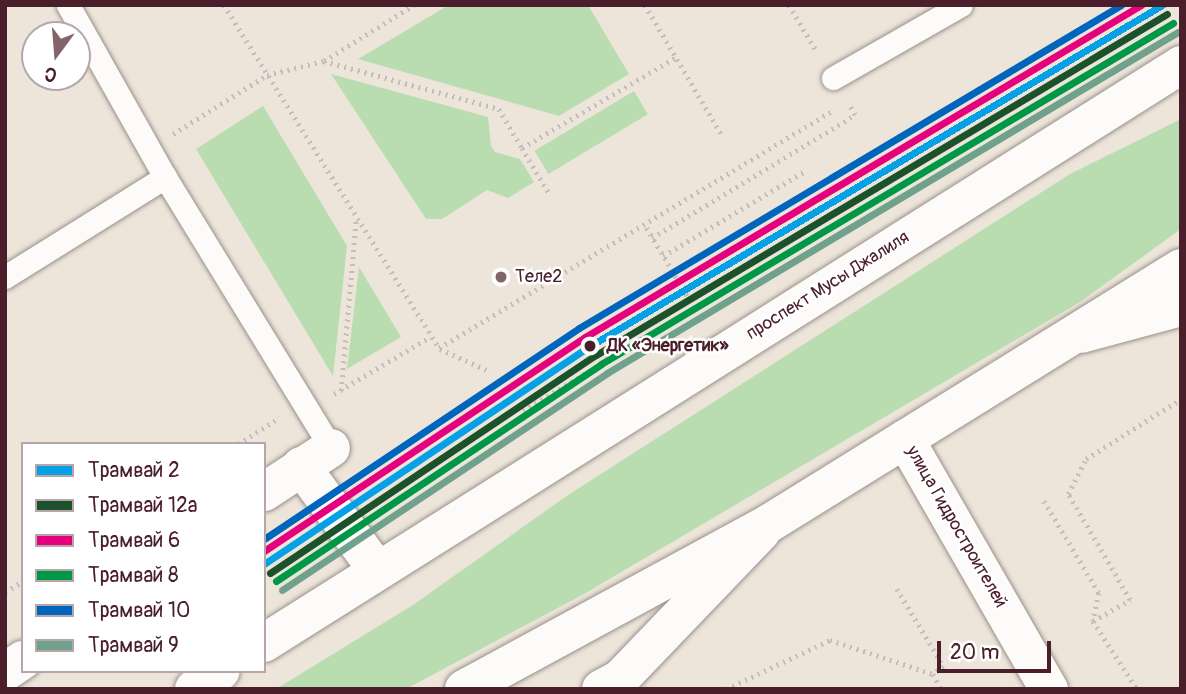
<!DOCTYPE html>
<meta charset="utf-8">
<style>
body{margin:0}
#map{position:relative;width:1186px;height:694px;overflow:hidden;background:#ede5d9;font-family:Pangolin,sans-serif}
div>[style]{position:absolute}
.green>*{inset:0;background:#b9ddb1;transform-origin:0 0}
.path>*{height:4.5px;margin-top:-2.25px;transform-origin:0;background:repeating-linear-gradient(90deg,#c3bdbc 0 2px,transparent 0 7px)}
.roads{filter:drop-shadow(0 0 2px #9a908b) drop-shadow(0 0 2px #9a908b)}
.lane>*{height:23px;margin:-11.5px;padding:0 11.5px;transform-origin:11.5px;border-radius:11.5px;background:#fcfbf9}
.street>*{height:38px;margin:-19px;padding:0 19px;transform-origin:19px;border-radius:19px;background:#fcfbf9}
.secondary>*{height:38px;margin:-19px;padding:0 19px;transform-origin:19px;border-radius:19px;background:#fcfbf9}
.primary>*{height:38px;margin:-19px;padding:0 19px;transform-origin:19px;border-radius:19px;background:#fcfbf9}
.tram-1>*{height:7px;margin:-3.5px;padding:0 3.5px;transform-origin:3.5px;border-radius:3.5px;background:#06a0e6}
.tram-2>*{height:7px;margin:-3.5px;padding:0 3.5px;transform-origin:3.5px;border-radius:3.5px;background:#1b522b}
.tram-3>*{height:7px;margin:-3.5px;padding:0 3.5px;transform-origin:3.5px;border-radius:3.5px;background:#e5007d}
.tram-4>*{height:7px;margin:-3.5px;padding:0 3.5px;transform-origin:3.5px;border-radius:3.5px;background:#009746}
.tram-5>*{height:7px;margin:-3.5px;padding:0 3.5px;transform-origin:3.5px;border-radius:3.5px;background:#0065bd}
.tram-6>*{height:7px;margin:-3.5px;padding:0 3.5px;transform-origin:3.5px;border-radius:3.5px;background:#70a18c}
.dots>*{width:19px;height:19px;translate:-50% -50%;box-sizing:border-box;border:4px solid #fff;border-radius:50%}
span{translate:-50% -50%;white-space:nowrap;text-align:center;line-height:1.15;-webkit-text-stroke:5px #fff;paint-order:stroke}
.poi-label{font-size:18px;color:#4a1f2b}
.left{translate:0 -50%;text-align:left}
.street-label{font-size:18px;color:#4a1f2b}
.stop-label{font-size:18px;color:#4a1f2b;font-weight:700}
.frame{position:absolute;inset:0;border:7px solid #4a1f2b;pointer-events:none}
.legend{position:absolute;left:21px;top:442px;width:245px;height:231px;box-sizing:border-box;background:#fff;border:2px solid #b7a5aa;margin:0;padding:9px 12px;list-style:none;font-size:21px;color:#4a1f2b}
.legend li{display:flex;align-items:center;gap:14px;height:35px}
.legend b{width:35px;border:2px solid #b7a5aa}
.north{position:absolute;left:21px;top:21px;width:70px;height:70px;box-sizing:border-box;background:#fff;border:2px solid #b7a5aa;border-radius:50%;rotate:196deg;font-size:19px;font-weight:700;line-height:28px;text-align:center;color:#4a1f2b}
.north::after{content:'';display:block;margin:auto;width:24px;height:32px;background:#836468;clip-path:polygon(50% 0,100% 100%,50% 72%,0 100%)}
.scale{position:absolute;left:937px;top:641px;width:114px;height:32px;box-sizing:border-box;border:4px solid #4a1f2b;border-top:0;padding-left:9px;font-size:21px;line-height:24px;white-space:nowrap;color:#4a1f2b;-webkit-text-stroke:5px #fff;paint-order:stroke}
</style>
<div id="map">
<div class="green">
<i style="clip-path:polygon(449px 5px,588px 5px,629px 74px,559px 116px,358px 59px)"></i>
<i style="clip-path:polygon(331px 74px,488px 117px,491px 146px,495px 152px,520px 159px,534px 182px,508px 198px,487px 190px,442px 219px,426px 219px)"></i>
<i style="left:634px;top:91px;width:27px;height:116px;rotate:59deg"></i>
<i style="clip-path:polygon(263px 106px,347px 246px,333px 376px,196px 149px)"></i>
<i style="clip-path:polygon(1181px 119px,1181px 229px,1080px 302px,584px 594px,406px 689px,276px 689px,413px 605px,568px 495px,1070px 174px)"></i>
<i style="clip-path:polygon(359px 267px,401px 337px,347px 369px)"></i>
</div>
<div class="path">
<i style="left:224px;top:5px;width:405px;rotate:57.9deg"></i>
<i style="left:439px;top:348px;width:461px;rotate:-31.1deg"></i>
<i style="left:645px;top:5px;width:153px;rotate:59.4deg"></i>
<i style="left:789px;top:5px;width:55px;rotate:59.2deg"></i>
<i style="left:324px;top:61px;width:181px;rotate:15.3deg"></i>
<i style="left:499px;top:109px;width:45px;rotate:59.5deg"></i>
<i style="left:522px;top:148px;width:178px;rotate:-30.5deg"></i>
<i style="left:173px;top:134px;width:111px;rotate:-32.1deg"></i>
<i style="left:267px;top:75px;width:59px;rotate:-13.8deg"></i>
<i style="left:324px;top:61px;width:106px;rotate:-31.9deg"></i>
<i style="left:522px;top:148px;width:55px;rotate:59.2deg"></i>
<i style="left:652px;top:238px;width:237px;rotate:-31.2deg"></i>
<i style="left:855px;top:115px;width:12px;rotate:-121deg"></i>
<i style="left:663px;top:256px;width:165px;rotate:-30.9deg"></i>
<i style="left:440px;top:349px;width:54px;rotate:24.2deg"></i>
<i style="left:341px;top:391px;width:173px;rotate:-85deg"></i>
<i style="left:334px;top:394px;width:112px;rotate:-30.7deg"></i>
<i style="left:523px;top:411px;width:200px;rotate:-31.1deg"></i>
<i style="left:694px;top:308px;width:98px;rotate:-120.8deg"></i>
<i style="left:238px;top:444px;width:49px;rotate:-32.4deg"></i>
<i style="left:1044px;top:501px;width:107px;rotate:59.1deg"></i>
<i style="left:1099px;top:593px;width:29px;rotate:102deg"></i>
<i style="left:1093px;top:621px;width:81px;rotate:57.1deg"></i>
<i style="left:897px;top:589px;width:91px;rotate:58.9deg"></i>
<i style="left:944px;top:667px;width:13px;rotate:148deg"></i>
<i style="left:5px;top:592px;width:21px;rotate:-31deg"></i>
<i style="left:1093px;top:621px;width:43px;rotate:-29.6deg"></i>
<i style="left:1130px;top:600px;width:123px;rotate:-120.3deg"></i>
<i style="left:1068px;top:494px;width:39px;rotate:-63deg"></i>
<i style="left:1086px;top:459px;width:112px;rotate:-32.3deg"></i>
<i style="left:726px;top:689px;width:115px;rotate:-25.2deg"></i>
<i style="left:830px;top:640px;width:108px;rotate:18.3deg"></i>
<i style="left:933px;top:674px;width:17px;rotate:62deg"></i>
</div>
<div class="roads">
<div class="lane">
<i style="left:68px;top:5px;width:197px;rotate:60.6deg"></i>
<i style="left:165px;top:177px;width:318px;rotate:58.5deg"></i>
<i style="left:833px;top:78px;width:147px;rotate:-29.7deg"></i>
<i style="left:5px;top:277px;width:189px;rotate:-32deg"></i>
</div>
<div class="street">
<i style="left:1081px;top:334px;width:104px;rotate:-15.1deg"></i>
<i style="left:301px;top:466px;width:129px;rotate:53.8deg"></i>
<i style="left:264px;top:492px;width:80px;rotate:-33.3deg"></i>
<i style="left:5px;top:672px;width:22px;rotate:-34deg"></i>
<i style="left:601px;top:689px;width:21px;rotate:-28deg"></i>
<i style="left:620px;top:679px;width:204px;rotate:-46.2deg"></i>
</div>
<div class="secondary">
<i style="left:905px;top:439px;width:289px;rotate:60.1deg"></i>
</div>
<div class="primary">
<i style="left:264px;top:643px;width:1084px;rotate:-32.22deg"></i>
<i style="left:194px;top:689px;width:32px;rotate:-34deg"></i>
<i style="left:464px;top:689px;width:346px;rotate:-28.5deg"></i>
<i style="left:768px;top:524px;width:486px;rotate:-31.8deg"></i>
</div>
</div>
<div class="tram-1">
<i style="left:264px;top:564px;width:392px;rotate:-33.8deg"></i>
<i style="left:590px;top:346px;width:666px;rotate:-30.8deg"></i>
</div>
<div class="tram-2">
<i style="left:270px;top:573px;width:392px;rotate:-33.8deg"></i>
<i style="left:596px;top:355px;width:665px;rotate:-30.85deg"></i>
</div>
<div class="tram-3">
<i style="left:264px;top:551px;width:386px;rotate:-33.7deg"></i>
<i style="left:585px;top:337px;width:648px;rotate:-30.84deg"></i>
</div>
<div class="tram-4">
<i style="left:276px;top:581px;width:391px;rotate:-33.7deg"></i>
<i style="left:601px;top:364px;width:666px;rotate:-30.8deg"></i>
</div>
<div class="tram-5">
<i style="left:264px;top:539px;width:379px;rotate:-33.8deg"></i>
<i style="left:579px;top:328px;width:631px;rotate:-30.79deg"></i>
</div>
<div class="tram-6">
<i style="left:282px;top:590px;width:391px;rotate:-33.7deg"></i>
<i style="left:607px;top:373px;width:665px;rotate:-30.85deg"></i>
</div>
<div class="dots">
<i style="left:501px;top:277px;background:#836468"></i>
<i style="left:590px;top:346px;background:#4a1f2b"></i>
</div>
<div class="poi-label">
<span class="left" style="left:515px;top:277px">Теле2</span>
</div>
<div class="street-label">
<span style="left:828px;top:286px;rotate:-32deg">проспект Мусы Джалиля</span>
<span style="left:956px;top:527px;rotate:60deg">улица Гидростроителей</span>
</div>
<div class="stop-label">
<span class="left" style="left:607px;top:346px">ДК «Энергетик»</span>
</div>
<div class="frame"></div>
<ul class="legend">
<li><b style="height:9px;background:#06a0e6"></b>Трамвай 2</li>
<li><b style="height:9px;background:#1b522b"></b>Трамвай 12а</li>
<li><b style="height:9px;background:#e5007d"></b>Трамвай 6</li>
<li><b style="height:9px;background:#009746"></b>Трамвай 8</li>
<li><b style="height:9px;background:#0065bd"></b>Трамвай 10</li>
<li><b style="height:9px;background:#70a18c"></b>Трамвай 9</li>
</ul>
<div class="north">С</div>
<div class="scale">20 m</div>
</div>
